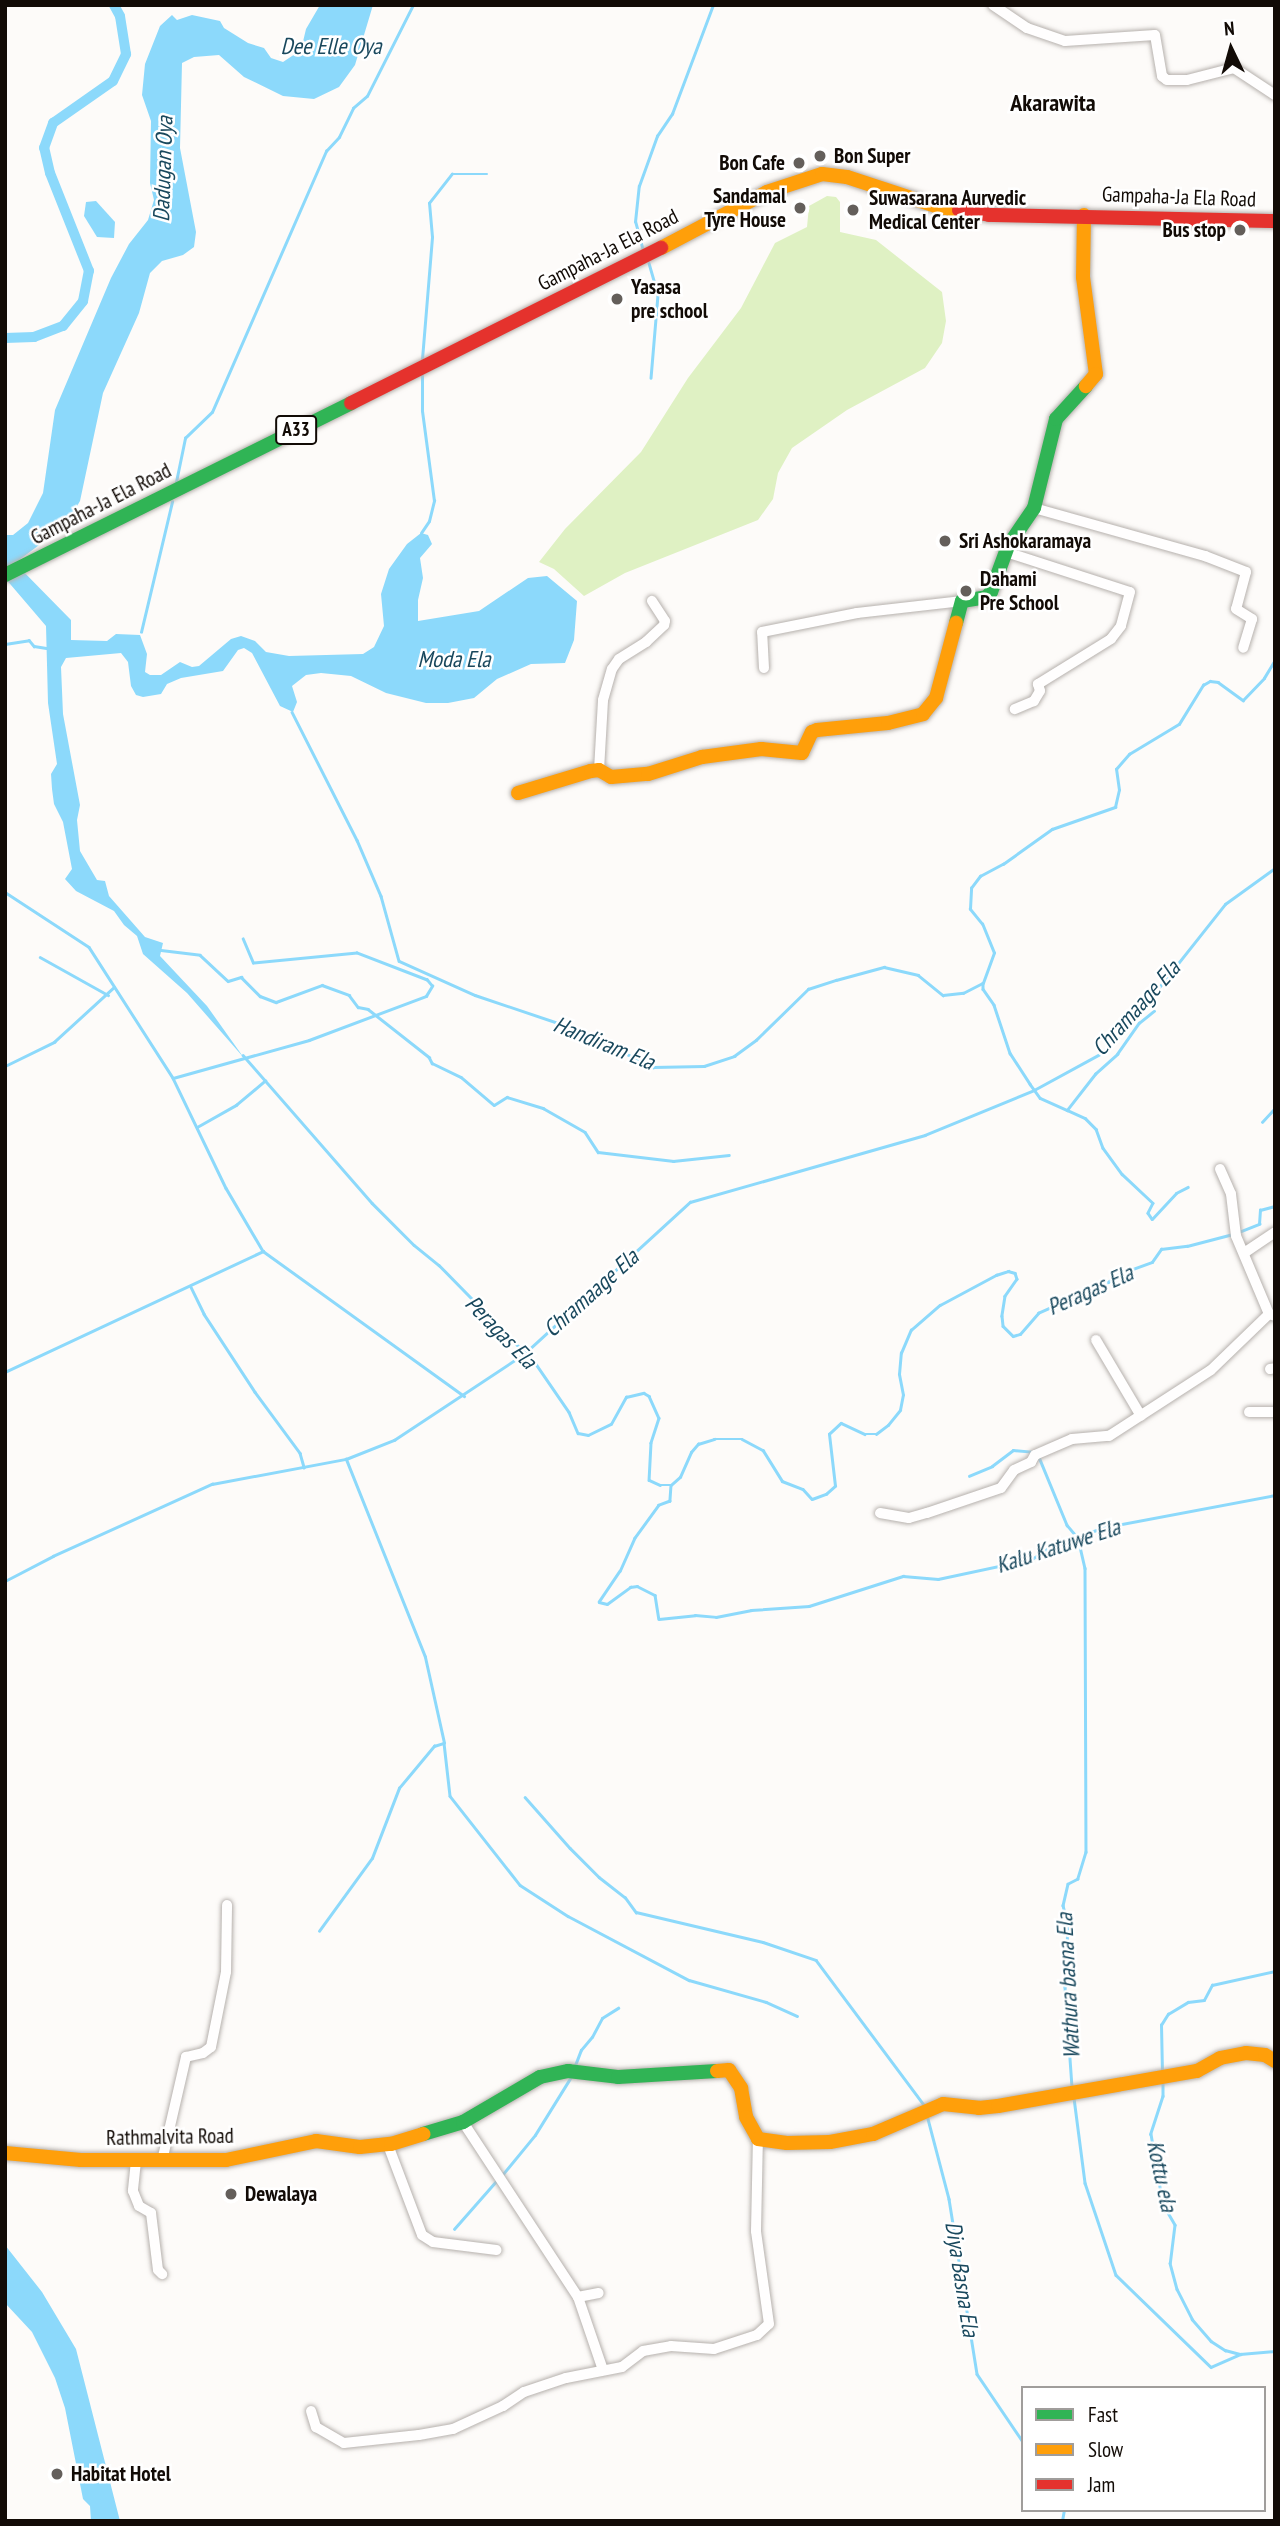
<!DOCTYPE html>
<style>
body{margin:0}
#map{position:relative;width:1280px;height:2526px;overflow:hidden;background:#fdfbf9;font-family:"PT Sans Narrow",sans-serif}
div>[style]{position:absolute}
.green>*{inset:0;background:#dff1c3}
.water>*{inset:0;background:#8cd9fb}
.stream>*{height:2.5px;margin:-1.25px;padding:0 1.25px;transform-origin:1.25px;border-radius:1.25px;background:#8cd9fb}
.canal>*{height:10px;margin:-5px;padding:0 5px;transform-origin:5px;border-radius:5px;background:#8cd9fb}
.roads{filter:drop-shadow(0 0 2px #b6b1ad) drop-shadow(0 0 2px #b6b1ad)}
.street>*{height:10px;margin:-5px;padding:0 5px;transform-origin:5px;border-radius:5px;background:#fffefe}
.fast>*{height:14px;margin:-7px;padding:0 7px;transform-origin:7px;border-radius:7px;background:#30b455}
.slow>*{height:14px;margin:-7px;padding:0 7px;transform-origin:7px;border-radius:7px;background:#ff9f0a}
.jam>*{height:14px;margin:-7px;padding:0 7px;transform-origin:7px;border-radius:7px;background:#e5322d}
.dots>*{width:19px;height:19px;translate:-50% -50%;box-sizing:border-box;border:4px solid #fff;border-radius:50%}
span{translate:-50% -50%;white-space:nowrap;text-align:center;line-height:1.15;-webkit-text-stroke:5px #fff;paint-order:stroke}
.shield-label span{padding:2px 5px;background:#fff;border:2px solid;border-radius:5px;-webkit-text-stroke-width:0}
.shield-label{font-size:19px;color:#120b06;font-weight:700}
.poi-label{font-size:21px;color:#120b06;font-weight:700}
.left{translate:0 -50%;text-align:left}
.right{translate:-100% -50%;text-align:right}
.street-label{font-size:21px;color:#120b06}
.water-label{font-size:23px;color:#19485d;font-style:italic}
.quarter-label{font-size:24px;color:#120b06;font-weight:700}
.frame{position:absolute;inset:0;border:7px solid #120b06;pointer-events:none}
.legend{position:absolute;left:1021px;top:2386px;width:245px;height:126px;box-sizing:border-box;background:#fff;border:2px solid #a09d9b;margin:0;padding:9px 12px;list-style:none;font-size:21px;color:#120b06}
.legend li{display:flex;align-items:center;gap:14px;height:35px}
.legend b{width:35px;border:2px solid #a09d9b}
.north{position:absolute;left:1196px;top:14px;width:70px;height:70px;-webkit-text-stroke:5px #fff;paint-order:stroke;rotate:355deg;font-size:19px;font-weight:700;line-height:28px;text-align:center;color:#120b06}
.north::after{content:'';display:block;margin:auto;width:24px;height:32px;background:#120b06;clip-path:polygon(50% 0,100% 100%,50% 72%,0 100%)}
</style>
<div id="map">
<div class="green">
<i style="clip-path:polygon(827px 196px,836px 197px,840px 202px,840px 232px,876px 240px,942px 292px,946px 321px,942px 343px,925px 368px,847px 410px,792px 448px,778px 473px,773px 499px,758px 520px,625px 573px,584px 596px,554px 569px,539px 562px,565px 529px,641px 452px,688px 378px,741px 308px,775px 243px,807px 227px,809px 206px)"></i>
</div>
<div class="water">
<i style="clip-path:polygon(320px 5px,373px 5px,355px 65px,339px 87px,314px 99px,283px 96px,244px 77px,219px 55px,194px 57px,182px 63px,180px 148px,196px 232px,194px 247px,183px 255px,162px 261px,150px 273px,139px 313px,103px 393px,80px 501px,66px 525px,15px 563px,71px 620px,71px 640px,107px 641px,116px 634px,140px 635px,147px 654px,145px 672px,150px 675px,161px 675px,180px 662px,192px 667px,199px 666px,231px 639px,241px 636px,255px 641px,266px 652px,289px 656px,363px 654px,374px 647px,384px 626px,381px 594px,389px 569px,407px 544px,421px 533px,428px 535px,432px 544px,420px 558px,423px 578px,418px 600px,418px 621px,479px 611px,528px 578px,547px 576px,577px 601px,574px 640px,565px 663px,531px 664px,497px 679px,474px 698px,448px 703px,426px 703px,386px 693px,351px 676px,321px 673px,306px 675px,292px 686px,297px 702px,293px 712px,280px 706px,252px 653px,244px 648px,238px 650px,223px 671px,181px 678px,167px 684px,161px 694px,143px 697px,136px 695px,131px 686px,128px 662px,121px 653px,66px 658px,61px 667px,63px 714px,80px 805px,77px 820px,80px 851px,97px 880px,105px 881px,109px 896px,145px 937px,163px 943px,160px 956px,207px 1006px,244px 1058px,187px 993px,143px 954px,137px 936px,124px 925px,114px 911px,76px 891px,65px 879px,72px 869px,63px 822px,54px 804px,52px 789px,51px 774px,57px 764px,48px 703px,46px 626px,5px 578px,5px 535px,13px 535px,28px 523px,43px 493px,55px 410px,111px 278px,129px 244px,148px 220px,154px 200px,150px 183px,151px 121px,142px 95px,145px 64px,160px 26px,172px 15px,177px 20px,192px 15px,220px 21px,224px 28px,248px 43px,264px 48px,271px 58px,283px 62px,301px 50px,306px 29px)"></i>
<i style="clip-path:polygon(96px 201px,115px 222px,114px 238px,97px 237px,84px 216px,86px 202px)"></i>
<i style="clip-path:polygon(5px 2245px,42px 2292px,76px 2349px,120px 2521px,91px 2521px,90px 2506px,83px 2499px,65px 2408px,55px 2378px,32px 2332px,5px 2303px)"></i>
</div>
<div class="stream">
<i style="left:643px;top:251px;width:30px;rotate:-105deg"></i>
<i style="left:635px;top:222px;width:36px;rotate:-84deg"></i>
<i style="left:639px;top:186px;width:53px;rotate:-70.2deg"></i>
<i style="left:657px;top:136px;width:27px;rotate:-56deg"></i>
<i style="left:672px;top:114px;width:116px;rotate:-69.4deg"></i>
<i style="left:649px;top:263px;width:33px;rotate:74deg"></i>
<i style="left:658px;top:295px;width:83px;rotate:94.8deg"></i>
<i style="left:422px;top:359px;width:122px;rotate:-85.3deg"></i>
<i style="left:432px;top:237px;width:34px;rotate:-95deg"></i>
<i style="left:429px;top:203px;width:37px;rotate:-52deg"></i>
<i style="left:452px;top:174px;width:35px"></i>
<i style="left:176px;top:482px;width:45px;rotate:-78.4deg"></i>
<i style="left:185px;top:438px;width:37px;rotate:-44deg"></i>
<i style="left:212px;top:412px;width:285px;rotate:-66.4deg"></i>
<i style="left:326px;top:151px;width:19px;rotate:-47deg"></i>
<i style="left:339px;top:137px;width:32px;rotate:-64deg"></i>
<i style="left:353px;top:108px;width:18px;rotate:-41deg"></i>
<i style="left:367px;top:96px;width:102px;rotate:-63.2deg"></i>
<i style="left:421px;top:533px;width:14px;rotate:-56deg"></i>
<i style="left:429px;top:521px;width:21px;rotate:-76deg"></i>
<i style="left:434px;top:501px;width:91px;rotate:-97.6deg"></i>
<i style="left:422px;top:411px;width:35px;rotate:-90deg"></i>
<i style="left:141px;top:632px;width:134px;rotate:-76.6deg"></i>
<i style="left:5px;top:644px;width:24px;rotate:-9deg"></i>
<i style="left:29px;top:640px;width:8px;rotate:50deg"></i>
<i style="left:34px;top:646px;width:12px;rotate:9deg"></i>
<i style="left:292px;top:712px;width:144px;rotate:63.1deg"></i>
<i style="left:357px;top:840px;width:61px;rotate:66.8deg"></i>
<i style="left:381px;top:896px;width:67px;rotate:74.5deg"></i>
<i style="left:399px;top:961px;width:83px;rotate:24.1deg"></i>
<i style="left:475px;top:995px;width:110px;rotate:18.6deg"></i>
<i style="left:579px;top:1030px;width:83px;rotate:26.6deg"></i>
<i style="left:653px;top:1067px;width:51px;rotate:-1.1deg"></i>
<i style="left:704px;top:1066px;width:32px;rotate:-18deg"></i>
<i style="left:734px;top:1056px;width:27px;rotate:-36deg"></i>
<i style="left:756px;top:1040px;width:73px;rotate:-44.4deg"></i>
<i style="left:808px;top:989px;width:29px;rotate:-18deg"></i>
<i style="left:836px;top:980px;width:50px;rotate:-15.2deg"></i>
<i style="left:884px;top:967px;width:35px;rotate:13deg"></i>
<i style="left:918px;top:975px;width:32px;rotate:39deg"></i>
<i style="left:943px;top:995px;width:20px;rotate:-6deg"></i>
<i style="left:963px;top:993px;width:22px;rotate:-27deg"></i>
<i style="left:983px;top:983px;width:32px;rotate:-70deg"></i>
<i style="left:994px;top:953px;width:31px;rotate:-112deg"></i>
<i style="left:982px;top:924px;width:19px;rotate:-129deg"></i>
<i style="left:970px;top:909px;width:21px;rotate:-87deg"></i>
<i style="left:971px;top:888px;width:15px;rotate:-53deg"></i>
<i style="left:980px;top:876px;width:26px;rotate:-28deg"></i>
<i style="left:1003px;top:864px;width:60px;rotate:-35.5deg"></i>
<i style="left:1052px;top:829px;width:67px;rotate:-19.2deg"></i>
<i style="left:1115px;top:807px;width:17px;rotate:-77deg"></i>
<i style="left:1119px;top:790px;width:21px;rotate:-98deg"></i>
<i style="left:1116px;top:769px;width:20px;rotate:-49deg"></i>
<i style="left:1129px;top:754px;width:58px;rotate:-31deg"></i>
<i style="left:1179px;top:724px;width:46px;rotate:-58.4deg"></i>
<i style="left:1203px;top:685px;width:8px;rotate:-30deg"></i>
<i style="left:1210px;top:681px;width:8px;rotate:7deg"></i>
<i style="left:1218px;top:682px;width:31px;rotate:36deg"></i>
<i style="left:1243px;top:700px;width:30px;rotate:-46deg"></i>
<i style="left:1264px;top:678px;width:21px;rotate:-59deg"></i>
<i style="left:5px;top:892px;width:100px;rotate:33.2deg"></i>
<i style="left:89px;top:947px;width:156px;rotate:57.3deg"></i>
<i style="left:173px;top:1078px;width:122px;rotate:64.3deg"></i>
<i style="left:226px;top:1188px;width:73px;rotate:59.6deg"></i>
<i style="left:263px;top:1251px;width:248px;rotate:35.8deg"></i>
<i style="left:161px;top:950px;width:39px;rotate:7deg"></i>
<i style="left:200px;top:955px;width:38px;rotate:43deg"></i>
<i style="left:228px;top:981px;width:14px;rotate:-17deg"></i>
<i style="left:241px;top:977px;width:27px;rotate:45deg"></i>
<i style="left:260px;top:996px;width:17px;rotate:21deg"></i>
<i style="left:276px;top:1002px;width:49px;rotate:-20.3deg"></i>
<i style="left:322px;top:985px;width:29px;rotate:20deg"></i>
<i style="left:349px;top:995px;width:15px;rotate:53deg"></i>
<i style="left:358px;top:1007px;width:10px;rotate:11deg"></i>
<i style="left:368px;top:1009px;width:78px;rotate:38.2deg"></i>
<i style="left:429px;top:1057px;width:7px;rotate:63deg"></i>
<i style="left:432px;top:1063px;width:32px;rotate:26deg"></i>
<i style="left:461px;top:1077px;width:43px;rotate:40.3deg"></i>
<i style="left:494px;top:1105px;width:15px;rotate:-32deg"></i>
<i style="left:507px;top:1097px;width:38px;rotate:17deg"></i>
<i style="left:543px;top:1108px;width:48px;rotate:29.7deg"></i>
<i style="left:585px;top:1132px;width:24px;rotate:57deg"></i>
<i style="left:598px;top:1152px;width:76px;rotate:6.8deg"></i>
<i style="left:673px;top:1161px;width:56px;rotate:-6.1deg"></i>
<i style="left:40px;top:957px;width:78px;rotate:29.2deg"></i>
<i style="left:983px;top:983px;width:6px;rotate:90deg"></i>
<i style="left:983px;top:989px;width:19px;rotate:55deg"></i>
<i style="left:994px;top:1005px;width:51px;rotate:71.6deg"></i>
<i style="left:1010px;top:1053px;width:37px;rotate:57deg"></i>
<i style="left:1030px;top:1084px;width:17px;rotate:54deg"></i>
<i style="left:1040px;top:1098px;width:30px;rotate:24deg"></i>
<i style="left:1067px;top:1110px;width:46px;rotate:-52.1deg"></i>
<i style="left:1095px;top:1074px;width:30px;rotate:-42deg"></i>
<i style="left:1117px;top:1054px;width:38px;rotate:-55deg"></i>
<i style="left:1139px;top:1023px;width:19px;rotate:-39deg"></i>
<i style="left:243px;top:1055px;width:196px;rotate:48.9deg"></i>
<i style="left:372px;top:1203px;width:59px;rotate:45deg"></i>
<i style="left:414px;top:1245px;width:32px;rotate:39deg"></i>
<i style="left:439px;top:1265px;width:139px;rotate:45.6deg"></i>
<i style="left:536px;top:1364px;width:58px;rotate:55.5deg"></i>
<i style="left:569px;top:1412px;width:23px;rotate:67deg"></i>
<i style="left:578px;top:1433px;width:10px;rotate:11deg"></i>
<i style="left:588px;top:1435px;width:25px;rotate:-26deg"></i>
<i style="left:611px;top:1424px;width:31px;rotate:-61deg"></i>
<i style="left:626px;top:1397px;width:18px;rotate:-13deg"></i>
<i style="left:644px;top:1393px;width:6px;rotate:31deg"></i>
<i style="left:649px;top:1396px;width:24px;rotate:66deg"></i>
<i style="left:659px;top:1418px;width:26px;rotate:108deg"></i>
<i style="left:651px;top:1443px;width:37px;rotate:93deg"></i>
<i style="left:649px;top:1480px;width:12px;rotate:24deg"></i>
<i style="left:660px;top:1485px;width:11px"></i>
<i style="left:671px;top:1485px;width:12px;rotate:-42deg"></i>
<i style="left:680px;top:1477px;width:27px;rotate:-66deg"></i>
<i style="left:691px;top:1452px;width:11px;rotate:-49deg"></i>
<i style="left:698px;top:1444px;width:17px;rotate:-17deg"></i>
<i style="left:714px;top:1439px;width:28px"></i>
<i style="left:742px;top:1439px;width:24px;rotate:28deg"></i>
<i style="left:763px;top:1450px;width:36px;rotate:58deg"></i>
<i style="left:782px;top:1481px;width:22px;rotate:21deg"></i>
<i style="left:803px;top:1489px;width:13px;rotate:48deg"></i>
<i style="left:812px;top:1499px;width:15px;rotate:-20deg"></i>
<i style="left:826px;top:1494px;width:12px;rotate:-42deg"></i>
<i style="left:835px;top:1486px;width:52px;rotate:-96.6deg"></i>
<i style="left:829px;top:1434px;width:16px;rotate:-43deg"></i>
<i style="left:841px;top:1423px;width:26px;rotate:25deg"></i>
<i style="left:865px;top:1434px;width:11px"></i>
<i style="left:876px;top:1434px;width:15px;rotate:-37deg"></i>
<i style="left:888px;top:1425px;width:19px;rotate:-51deg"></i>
<i style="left:900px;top:1410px;width:15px;rotate:-79deg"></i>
<i style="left:903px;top:1395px;width:21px;rotate:-101deg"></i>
<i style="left:899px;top:1374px;width:21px;rotate:-85deg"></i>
<i style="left:901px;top:1353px;width:25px;rotate:-67deg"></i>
<i style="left:911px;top:1330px;width:38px;rotate:-41deg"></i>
<i style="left:940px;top:1305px;width:64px;rotate:-28.2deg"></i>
<i style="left:996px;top:1275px;width:13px;rotate:-18deg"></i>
<i style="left:1008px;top:1271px;width:7px;rotate:16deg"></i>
<i style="left:1015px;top:1273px;width:6px;rotate:72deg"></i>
<i style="left:1017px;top:1279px;width:21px;rotate:125deg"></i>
<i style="left:1005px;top:1296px;width:20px;rotate:99deg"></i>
<i style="left:1002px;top:1316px;width:10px;rotate:84deg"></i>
<i style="left:1003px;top:1326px;width:14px;rotate:45deg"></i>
<i style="left:1013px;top:1336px;width:7px;rotate:-16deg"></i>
<i style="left:1020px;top:1334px;width:28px;rotate:-49deg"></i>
<i style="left:1038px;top:1313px;width:77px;rotate:-23.9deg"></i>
<i style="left:1108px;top:1282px;width:14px;rotate:-36deg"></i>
<i style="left:1119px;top:1274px;width:35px;rotate:-20deg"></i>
<i style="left:1152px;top:1262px;width:16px;rotate:-55deg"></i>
<i style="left:1161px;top:1249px;width:26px;rotate:-7deg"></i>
<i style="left:1187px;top:1246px;width:48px;rotate:-14.6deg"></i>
<i style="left:5px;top:1066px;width:55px;rotate:-26.1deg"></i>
<i style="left:54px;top:1042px;width:81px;rotate:-42.5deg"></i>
<i style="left:173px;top:1078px;width:141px;rotate:-15.6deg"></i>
<i style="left:309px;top:1040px;width:125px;rotate:-20.6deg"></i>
<i style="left:426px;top:996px;width:12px;rotate:-59deg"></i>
<i style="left:432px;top:986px;width:8px;rotate:-130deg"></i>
<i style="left:427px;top:980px;width:75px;rotate:-158.9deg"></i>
<i style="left:357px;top:953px;width:104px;rotate:174.5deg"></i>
<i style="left:253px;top:963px;width:26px;rotate:-113deg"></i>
<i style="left:1067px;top:1110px;width:20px;rotate:24deg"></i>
<i style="left:1085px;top:1118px;width:16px;rotate:45deg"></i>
<i style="left:1096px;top:1129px;width:20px;rotate:70deg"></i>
<i style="left:1103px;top:1148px;width:32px;rotate:54deg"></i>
<i style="left:1122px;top:1174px;width:42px;rotate:43.1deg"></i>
<i style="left:1153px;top:1203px;width:11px;rotate:117deg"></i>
<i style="left:1148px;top:1213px;width:7px;rotate:56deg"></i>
<i style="left:1152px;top:1219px;width:35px;rotate:-47deg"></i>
<i style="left:1176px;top:1193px;width:13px;rotate:-27deg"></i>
<i style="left:1262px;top:1122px;width:19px;rotate:-47deg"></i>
<i style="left:197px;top:1127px;width:45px;rotate:-29.4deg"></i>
<i style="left:236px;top:1105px;width:38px;rotate:-40deg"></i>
<i style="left:1239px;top:1232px;width:22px;rotate:-22deg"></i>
<i style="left:1259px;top:1224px;width:14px;rotate:-86deg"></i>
<i style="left:1260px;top:1210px;width:16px;rotate:-15deg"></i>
<i style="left:191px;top:1287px;width:30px;rotate:64deg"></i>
<i style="left:204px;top:1314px;width:93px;rotate:56.8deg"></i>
<i style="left:255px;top:1392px;width:76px;rotate:53.6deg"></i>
<i style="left:300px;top:1453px;width:15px;rotate:74deg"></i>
<i style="left:5px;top:1372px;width:285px;rotate:-25.1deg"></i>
<i style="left:1039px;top:1457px;width:74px;rotate:67.6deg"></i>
<i style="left:1067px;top:1525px;width:17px;rotate:50deg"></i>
<i style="left:1078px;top:1538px;width:31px;rotate:77deg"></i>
<i style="left:1085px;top:1568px;width:284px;rotate:89.8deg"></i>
<i style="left:1086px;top:1852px;width:28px;rotate:107deg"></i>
<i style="left:1078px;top:1879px;width:11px;rotate:153deg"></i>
<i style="left:1068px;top:1884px;width:22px;rotate:103deg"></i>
<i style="left:1063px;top:1905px;width:22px;rotate:77deg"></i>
<i style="left:1068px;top:1926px;width:61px;rotate:92.8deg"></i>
<i style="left:1065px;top:1987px;width:101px;rotate:86deg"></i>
<i style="left:969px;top:1476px;width:25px;rotate:-23deg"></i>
<i style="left:992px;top:1466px;width:26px;rotate:-37deg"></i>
<i style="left:1013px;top:1450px;width:21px;rotate:5deg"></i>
<i style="left:671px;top:1485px;width:16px;rotate:94deg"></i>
<i style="left:670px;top:1501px;width:12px;rotate:160deg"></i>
<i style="left:659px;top:1505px;width:41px;rotate:126deg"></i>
<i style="left:635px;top:1538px;width:36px;rotate:114deg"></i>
<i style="left:620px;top:1571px;width:37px;rotate:124deg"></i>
<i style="left:599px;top:1602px;width:8px;rotate:14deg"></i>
<i style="left:607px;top:1604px;width:29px;rotate:-36deg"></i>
<i style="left:630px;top:1587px;width:7px;rotate:-8deg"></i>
<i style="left:637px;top:1586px;width:20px;rotate:27deg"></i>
<i style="left:655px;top:1595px;width:24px;rotate:81deg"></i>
<i style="left:659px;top:1619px;width:36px;rotate:-6deg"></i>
<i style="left:695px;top:1615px;width:21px;rotate:5deg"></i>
<i style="left:716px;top:1617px;width:36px;rotate:-11deg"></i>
<i style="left:751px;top:1610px;width:58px;rotate:-3.9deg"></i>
<i style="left:809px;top:1606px;width:99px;rotate:-17.7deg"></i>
<i style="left:903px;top:1576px;width:35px;rotate:5deg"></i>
<i style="left:938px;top:1579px;width:96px;rotate:-12deg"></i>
<i style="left:1032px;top:1559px;width:29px;rotate:-34deg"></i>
<i style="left:1056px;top:1543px;width:52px;rotate:-17.7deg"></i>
<i style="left:1106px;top:1527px;width:172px;rotate:-10.7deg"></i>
<i style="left:5px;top:1581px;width:54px;rotate:-27.5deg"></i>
<i style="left:53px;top:1556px;width:175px;rotate:-24.4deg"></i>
<i style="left:212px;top:1484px;width:136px;rotate:-10.6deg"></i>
<i style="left:444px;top:1743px;width:53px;rotate:83.5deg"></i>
<i style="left:450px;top:1796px;width:113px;rotate:51.8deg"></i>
<i style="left:520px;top:1885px;width:57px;rotate:32.9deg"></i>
<i style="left:568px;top:1916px;width:137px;rotate:27.9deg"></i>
<i style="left:689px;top:1980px;width:80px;rotate:15.9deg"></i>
<i style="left:766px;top:2002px;width:34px;rotate:24deg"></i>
<i style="left:525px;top:1797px;width:68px;rotate:48.6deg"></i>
<i style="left:570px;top:1848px;width:41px;rotate:45deg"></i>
<i style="left:599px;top:1877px;width:33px;rotate:38deg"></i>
<i style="left:625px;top:1897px;width:19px;rotate:54deg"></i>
<i style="left:636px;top:1912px;width:130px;rotate:13.3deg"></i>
<i style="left:763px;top:1942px;width:56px;rotate:18.8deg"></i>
<i style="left:816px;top:1960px;width:181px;rotate:53.3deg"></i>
<i style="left:319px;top:1931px;width:90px;rotate:-54deg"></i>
<i style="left:372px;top:1858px;width:75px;rotate:-68.9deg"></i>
<i style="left:399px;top:1788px;width:55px;rotate:-50.2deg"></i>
<i style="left:434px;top:1746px;width:10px;rotate:-17deg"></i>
<i style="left:444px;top:1743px;width:88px;rotate:-102.5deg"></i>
<i style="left:425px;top:1657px;width:213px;rotate:-111.8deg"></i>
<i style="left:346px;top:1459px;width:52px;rotate:-21.6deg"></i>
<i style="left:394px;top:1440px;width:156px;rotate:-33.5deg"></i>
<i style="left:524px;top:1354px;width:225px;rotate:-42.5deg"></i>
<i style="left:690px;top:1202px;width:244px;rotate:-15.9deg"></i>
<i style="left:925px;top:1135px;width:118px;rotate:-22.4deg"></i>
<i style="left:1034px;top:1090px;width:77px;rotate:-28.6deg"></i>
<i style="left:1102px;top:1053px;width:40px;rotate:-46deg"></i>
<i style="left:1130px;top:1024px;width:153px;rotate:-51.6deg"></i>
<i style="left:1225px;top:904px;width:62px;rotate:-35.8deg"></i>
<i style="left:574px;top:2068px;width:19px;rotate:-69deg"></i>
<i style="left:581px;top:2050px;width:17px;rotate:-50deg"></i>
<i style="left:592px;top:2037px;width:21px;rotate:-62deg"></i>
<i style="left:602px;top:2018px;width:19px;rotate:-32deg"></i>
<i style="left:1162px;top:2073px;width:48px;rotate:-91.2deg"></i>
<i style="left:1161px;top:2025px;width:13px;rotate:-58deg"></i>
<i style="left:1168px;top:2014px;width:23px;rotate:-31deg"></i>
<i style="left:1188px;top:2002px;width:16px;rotate:-7deg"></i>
<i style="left:1204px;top:2000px;width:17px;rotate:-62deg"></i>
<i style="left:1212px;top:1985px;width:65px;rotate:-12.5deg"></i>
<i style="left:1163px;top:2083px;width:13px;rotate:90deg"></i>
<i style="left:1163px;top:2096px;width:40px;rotate:108deg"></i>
<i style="left:1151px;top:2134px;width:71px;rotate:80.3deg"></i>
<i style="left:1163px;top:2204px;width:24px;rotate:60deg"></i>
<i style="left:1175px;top:2225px;width:38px;rotate:97deg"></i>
<i style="left:1170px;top:2263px;width:27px;rotate:75deg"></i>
<i style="left:1177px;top:2289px;width:34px;rotate:63deg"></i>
<i style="left:1192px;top:2319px;width:29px;rotate:49deg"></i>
<i style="left:1211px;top:2341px;width:17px;rotate:33deg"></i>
<i style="left:1225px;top:2350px;width:16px;rotate:15deg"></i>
<i style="left:1240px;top:2354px;width:35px;rotate:-5deg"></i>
<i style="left:1074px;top:2098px;width:86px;rotate:82.6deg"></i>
<i style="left:1085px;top:2183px;width:97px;rotate:71.4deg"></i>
<i style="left:1116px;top:2275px;width:132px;rotate:44.1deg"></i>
<i style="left:1211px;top:2367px;width:32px;rotate:-24deg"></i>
<i style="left:927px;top:2115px;width:87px;rotate:75.3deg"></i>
<i style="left:949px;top:2199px;width:177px;rotate:80.9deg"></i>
<i style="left:977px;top:2374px;width:82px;rotate:55.9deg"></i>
<i style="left:503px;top:2174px;width:50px;rotate:-50.6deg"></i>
<i style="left:535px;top:2135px;width:68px;rotate:-58.2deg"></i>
<i style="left:454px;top:2229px;width:67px;rotate:-48.7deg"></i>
<i style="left:1062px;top:2521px;width:11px;rotate:-80deg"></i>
</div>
<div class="canal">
<i style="left:5px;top:338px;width:29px;rotate:-2deg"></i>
<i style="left:34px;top:337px;width:31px;rotate:-21deg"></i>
<i style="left:63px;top:326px;width:32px;rotate:-51deg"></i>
<i style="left:83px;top:301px;width:31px;rotate:-79deg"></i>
<i style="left:89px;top:271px;width:105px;rotate:-111.7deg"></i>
<i style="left:50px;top:173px;width:26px;rotate:-103deg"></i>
<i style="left:44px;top:148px;width:27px;rotate:-70deg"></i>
<i style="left:53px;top:123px;width:73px;rotate:-35deg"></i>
<i style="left:113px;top:81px;width:30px;rotate:-64deg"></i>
<i style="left:126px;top:54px;width:38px;rotate:-99deg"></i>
<i style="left:120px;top:16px;width:13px;rotate:-119deg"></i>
</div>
<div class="roads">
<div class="street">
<i style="left:993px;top:5px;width:41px;rotate:34.1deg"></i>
<i style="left:1027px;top:28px;width:40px;rotate:18.9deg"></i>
<i style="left:1065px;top:41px;width:90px;rotate:-3.8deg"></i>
<i style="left:1155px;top:35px;width:42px;rotate:80.3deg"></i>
<i style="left:1162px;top:76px;width:6px;rotate:39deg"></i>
<i style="left:1167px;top:80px;width:20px"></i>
<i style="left:1187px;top:80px;width:49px;rotate:-14.3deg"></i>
<i style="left:1234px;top:68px;width:49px;rotate:33.4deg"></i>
<i style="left:1034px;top:508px;width:178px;rotate:15.7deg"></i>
<i style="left:1205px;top:556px;width:44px;rotate:21.3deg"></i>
<i style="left:1246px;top:572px;width:38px;rotate:105deg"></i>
<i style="left:1236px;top:609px;width:19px;rotate:32deg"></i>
<i style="left:1252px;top:619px;width:30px;rotate:107deg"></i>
<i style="left:1006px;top:552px;width:130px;rotate:17.9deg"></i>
<i style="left:1130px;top:592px;width:35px;rotate:105deg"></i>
<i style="left:1121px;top:626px;width:16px;rotate:128deg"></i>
<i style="left:1111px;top:639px;width:86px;rotate:148.3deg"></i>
<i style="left:1038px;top:684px;width:7px;rotate:74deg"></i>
<i style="left:1040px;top:691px;width:12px;rotate:121deg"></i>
<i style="left:1034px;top:701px;width:21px;rotate:157deg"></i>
<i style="left:764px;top:668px;width:36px;rotate:-93deg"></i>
<i style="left:762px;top:632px;width:97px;rotate:-11.3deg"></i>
<i style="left:857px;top:613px;width:106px;rotate:-6.5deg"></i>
<i style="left:599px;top:770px;width:70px;rotate:-86.7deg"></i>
<i style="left:603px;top:700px;width:32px;rotate:-74deg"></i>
<i style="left:612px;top:669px;width:12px;rotate:-55deg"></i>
<i style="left:619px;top:659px;width:32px;rotate:-32deg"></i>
<i style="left:646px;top:642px;width:25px;rotate:-43deg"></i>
<i style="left:664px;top:625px;width:4px;rotate:-76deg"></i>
<i style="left:665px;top:621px;width:24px;rotate:-123deg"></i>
<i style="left:1220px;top:1169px;width:27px;rotate:66deg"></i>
<i style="left:1231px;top:1194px;width:42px;rotate:83.2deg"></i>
<i style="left:1236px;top:1236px;width:85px;rotate:67.1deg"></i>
<i style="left:1244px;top:1253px;width:37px;rotate:-34deg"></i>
<i style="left:1096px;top:1340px;width:88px;rotate:59.4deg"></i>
<i style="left:1270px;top:1369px;width:5px;rotate:-11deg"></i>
<i style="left:1249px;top:1412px;width:26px"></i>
<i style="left:880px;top:1513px;width:29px;rotate:10deg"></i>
<i style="left:909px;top:1518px;width:19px;rotate:-16deg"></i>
<i style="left:927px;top:1513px;width:78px;rotate:-18.7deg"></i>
<i style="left:1001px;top:1488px;width:22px;rotate:-54deg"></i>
<i style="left:1014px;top:1470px;width:19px;rotate:-25deg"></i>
<i style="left:1031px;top:1462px;width:8px;rotate:-60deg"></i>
<i style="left:1035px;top:1455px;width:40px;rotate:-23.4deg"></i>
<i style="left:1072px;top:1439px;width:37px;rotate:-5deg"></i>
<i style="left:1109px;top:1436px;width:121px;rotate:-32.9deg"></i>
<i style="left:1211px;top:1370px;width:81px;rotate:-44deg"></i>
<i style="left:1269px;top:1314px;width:6px;rotate:18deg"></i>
<i style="left:463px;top:2122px;width:209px;rotate:56.7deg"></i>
<i style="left:578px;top:2297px;width:77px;rotate:71.1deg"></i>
<i style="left:388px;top:2145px;width:96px;rotate:69.3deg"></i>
<i style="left:422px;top:2235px;width:13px;rotate:32deg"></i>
<i style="left:433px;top:2242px;width:64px;rotate:7.2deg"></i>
<i style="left:136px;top:2161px;width:30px;rotate:96deg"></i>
<i style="left:133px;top:2191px;width:16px;rotate:68deg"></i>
<i style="left:139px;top:2206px;width:14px;rotate:30deg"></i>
<i style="left:151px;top:2213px;width:57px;rotate:83deg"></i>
<i style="left:158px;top:2270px;width:6px;rotate:45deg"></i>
<i style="left:162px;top:2161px;width:107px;rotate:-77deg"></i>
<i style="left:186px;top:2057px;width:17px;rotate:-13deg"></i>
<i style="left:203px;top:2053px;width:10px;rotate:-37deg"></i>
<i style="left:211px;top:2047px;width:76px;rotate:-78.7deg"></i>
<i style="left:226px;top:1972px;width:67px;rotate:-89.1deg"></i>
<i style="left:578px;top:2297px;width:21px;rotate:-11deg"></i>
<i style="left:311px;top:2411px;width:17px;rotate:73deg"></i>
<i style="left:316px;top:2427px;width:32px;rotate:30deg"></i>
<i style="left:344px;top:2443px;width:75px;rotate:-6.1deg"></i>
<i style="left:419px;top:2435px;width:35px;rotate:-10deg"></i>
<i style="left:453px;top:2429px;width:55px;rotate:-24.7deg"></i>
<i style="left:503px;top:2406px;width:25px;rotate:-34deg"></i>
<i style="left:524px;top:2392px;width:44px;rotate:-18.4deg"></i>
<i style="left:566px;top:2378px;width:57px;rotate:-11.1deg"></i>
<i style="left:622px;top:2367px;width:26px;rotate:-37deg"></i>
<i style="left:643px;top:2351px;width:28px;rotate:-10deg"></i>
<i style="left:671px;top:2346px;width:43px;rotate:4deg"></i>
<i style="left:714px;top:2349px;width:45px;rotate:-18deg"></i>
<i style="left:757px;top:2335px;width:16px;rotate:-43deg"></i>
<i style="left:769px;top:2324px;width:94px;rotate:-98deg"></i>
<i style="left:756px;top:2231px;width:92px;rotate:-88.8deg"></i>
</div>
<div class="fast">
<i style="left:5px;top:575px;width:386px;rotate:-26.4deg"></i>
<i style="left:956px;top:623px;width:23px;rotate:-75deg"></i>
<i style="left:962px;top:601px;width:25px;rotate:-9deg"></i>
<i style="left:987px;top:597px;width:6px;rotate:-51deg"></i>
<i style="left:991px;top:592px;width:49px;rotate:-69.7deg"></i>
<i style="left:1008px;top:546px;width:46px;rotate:-55.6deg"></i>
<i style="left:1034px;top:508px;width:92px;rotate:-76.1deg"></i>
<i style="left:1056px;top:419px;width:45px;rotate:-47.7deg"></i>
<i style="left:423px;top:2134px;width:42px;rotate:-16.7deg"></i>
<i style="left:463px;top:2122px;width:89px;rotate:-30.3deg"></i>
<i style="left:540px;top:2077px;width:29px;rotate:-12deg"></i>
<i style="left:568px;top:2071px;width:50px;rotate:6.8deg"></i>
<i style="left:618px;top:2077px;width:99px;rotate:-3.5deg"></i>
</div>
<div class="slow">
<i style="left:1084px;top:215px;width:62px;rotate:90.9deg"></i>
<i style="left:1083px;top:277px;width:98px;rotate:82.4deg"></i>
<i style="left:1096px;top:374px;width:16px;rotate:130deg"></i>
<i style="left:661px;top:248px;width:120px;rotate:-27.8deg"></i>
<i style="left:767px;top:192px;width:58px;rotate:-18.1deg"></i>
<i style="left:822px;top:174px;width:25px;rotate:7deg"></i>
<i style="left:847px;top:177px;width:97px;rotate:18.1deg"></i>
<i style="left:939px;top:207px;width:20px;rotate:9deg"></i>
<i style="left:518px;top:793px;width:76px;rotate:-16.8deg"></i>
<i style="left:591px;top:771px;width:8px;rotate:-7deg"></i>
<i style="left:599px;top:770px;width:14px;rotate:30deg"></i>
<i style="left:611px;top:777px;width:37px;rotate:-5deg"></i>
<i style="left:648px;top:774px;width:57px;rotate:-17.5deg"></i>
<i style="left:702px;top:757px;width:60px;rotate:-7.7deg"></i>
<i style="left:761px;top:749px;width:41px;rotate:5.6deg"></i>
<i style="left:802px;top:753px;width:23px;rotate:-65deg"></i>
<i style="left:812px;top:732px;width:5px;rotate:-22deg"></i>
<i style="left:817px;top:730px;width:71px;rotate:-5.6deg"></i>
<i style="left:888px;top:723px;width:36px;rotate:-14deg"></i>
<i style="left:923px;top:714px;width:21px;rotate:-51deg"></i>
<i style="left:936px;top:698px;width:78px;rotate:-75.1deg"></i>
<i style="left:717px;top:2071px;width:12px;rotate:-5deg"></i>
<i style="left:729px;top:2070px;width:22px;rotate:56deg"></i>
<i style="left:741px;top:2088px;width:29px;rotate:80deg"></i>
<i style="left:746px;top:2117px;width:25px;rotate:61deg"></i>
<i style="left:758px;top:2139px;width:29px;rotate:8deg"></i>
<i style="left:787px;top:2143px;width:43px;rotate:-1.3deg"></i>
<i style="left:830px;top:2142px;width:44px;rotate:-10.5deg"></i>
<i style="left:873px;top:2134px;width:76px;rotate:-23.2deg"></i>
<i style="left:943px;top:2104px;width:36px;rotate:6deg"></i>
<i style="left:979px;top:2108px;width:19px;rotate:-6deg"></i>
<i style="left:998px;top:2106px;width:202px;rotate:-10deg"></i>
<i style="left:1197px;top:2071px;width:26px;rotate:-29deg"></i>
<i style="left:1220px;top:2058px;width:26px;rotate:-11deg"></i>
<i style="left:1246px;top:2053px;width:19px;rotate:6deg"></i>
<i style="left:1265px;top:2055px;width:12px;rotate:31deg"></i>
<i style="left:5px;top:2153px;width:76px;rotate:5.3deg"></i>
<i style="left:81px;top:2160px;width:145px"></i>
<i style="left:226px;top:2160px;width:92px;rotate:-11.9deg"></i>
<i style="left:316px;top:2141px;width:44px;rotate:7.8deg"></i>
<i style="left:360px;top:2147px;width:31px;rotate:-6deg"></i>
<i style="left:391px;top:2144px;width:34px;rotate:-17deg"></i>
</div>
<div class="jam">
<i style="left:959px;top:210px;width:30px;rotate:9deg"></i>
<i style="left:989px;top:215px;width:286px;rotate:1.2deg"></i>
<i style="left:351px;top:403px;width:347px;rotate:-26.6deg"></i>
</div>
</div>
<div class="dots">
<i style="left:820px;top:156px;background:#645f5b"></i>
<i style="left:799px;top:163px;background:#645f5b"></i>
<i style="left:800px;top:208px;background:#645f5b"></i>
<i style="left:853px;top:210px;background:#645f5b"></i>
<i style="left:1240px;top:230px;background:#645f5b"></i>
<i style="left:617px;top:299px;background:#645f5b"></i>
<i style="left:945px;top:541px;background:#645f5b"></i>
<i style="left:966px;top:591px;background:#645f5b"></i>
<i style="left:231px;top:2194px;background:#645f5b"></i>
<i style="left:57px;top:2474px;background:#645f5b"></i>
</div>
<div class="shield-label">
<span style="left:296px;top:430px">A33</span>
</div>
<div class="poi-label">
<span class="left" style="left:834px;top:156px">Bon Super</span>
<span class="right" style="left:785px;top:163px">Bon Cafe</span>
<span class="right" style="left:786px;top:208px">Sandamal<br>Tyre House</span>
<span class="left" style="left:869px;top:210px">Suwasarana Aurvedic<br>Medical Center</span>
<span class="right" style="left:1226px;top:230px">Bus stop</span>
<span class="left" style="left:631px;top:299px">Yasasa<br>pre school</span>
<span class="left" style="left:959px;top:541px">Sri Ashokaramaya</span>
<span class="left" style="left:980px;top:591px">Dahami<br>Pre School</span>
<span class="left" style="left:245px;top:2194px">Dewalaya</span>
<span class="left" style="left:71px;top:2474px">Habitat Hotel</span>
</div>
<div class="street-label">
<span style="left:1179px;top:197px;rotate:2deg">Gampaha-Ja Ela Road</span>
<span style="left:608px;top:250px;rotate:-27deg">Gampaha-Ja Ela Road</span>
<span style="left:101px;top:504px;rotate:-27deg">Gampaha-Ja Ela Road</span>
<span style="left:170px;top:2137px;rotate:-1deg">Rathmalvita Road</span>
</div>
<div class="water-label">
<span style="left:331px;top:46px">Dee Elle Oya</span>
<span style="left:163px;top:169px;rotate:-88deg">Dadugan Oya</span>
<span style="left:454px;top:659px">Moda Ela</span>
<span style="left:1136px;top:1008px;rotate:-48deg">Chramaage Ela</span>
<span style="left:604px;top:1043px;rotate:22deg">Handiram Ela</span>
<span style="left:1090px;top:1290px;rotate:-24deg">Peragas Ela</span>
<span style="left:591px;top:1293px;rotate:-42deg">Chramaage Ela</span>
<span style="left:501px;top:1332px;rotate:46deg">Peragas Ela</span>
<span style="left:1058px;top:1546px;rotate:-18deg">Kalu Katuwe Ela</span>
<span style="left:1068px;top:1986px;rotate:-93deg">Wathura basna Ela</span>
<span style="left:1162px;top:2176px;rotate:78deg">Kottu ela</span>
<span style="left:962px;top:2279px;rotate:81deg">Diya Basna Ela</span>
</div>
<div class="quarter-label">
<span style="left:1053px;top:103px">Akarawita</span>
</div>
<div class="frame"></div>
<ul class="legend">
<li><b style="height:9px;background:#30b455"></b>Fast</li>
<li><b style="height:9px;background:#ff9f0a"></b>Slow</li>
<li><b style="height:9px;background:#e5322d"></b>Jam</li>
</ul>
<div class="north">N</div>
</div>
